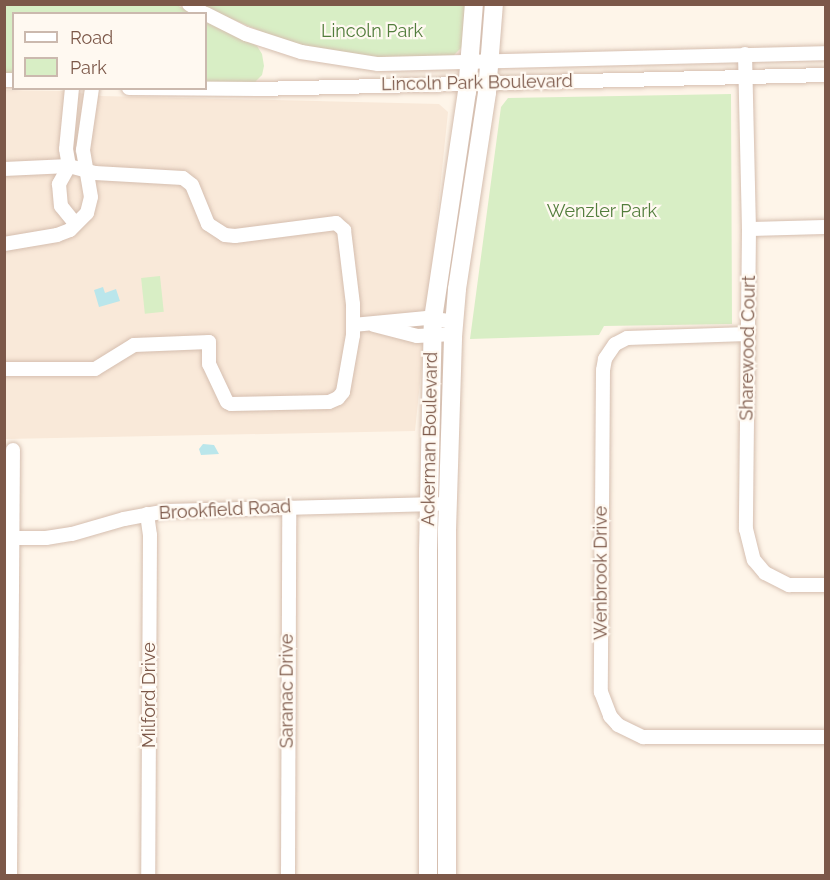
<!DOCTYPE html>
<style>
body{margin:0}
#map{position:relative;width:830px;height:880px;overflow:hidden;background:#fef5e9;font-family:Raleway,sans-serif}
div>[style]{position:absolute}
.residential>*{inset:0;background:#f9e9d9}
.green>*{inset:0;background:#d8eec5;transform-origin:0 0}
.water>*{inset:0;background:#bae6eb}
.roads{filter:drop-shadow(0 0 2px #d5beaf) drop-shadow(0 0 2px #d5beaf)}
.street>*{height:14px;margin:-7px;padding:0 7px;transform-origin:7px;border-radius:7px;background:#fff}
.secondary>*{height:18px;margin:-9px;padding:0 9px;transform-origin:9px;border-radius:9px;background:#fff}
span{translate:-50% -50%;white-space:nowrap;text-align:center;line-height:1.15;-webkit-text-stroke:4.5px #fff9f1;paint-order:stroke}
.park-label{font-size:18px;color:#527d3c}
.street-label{font-size:18px;color:#7c5849}
.frame{position:absolute;inset:0;border:6px solid #7c5849;pointer-events:none}
.legend{position:absolute;left:12px;top:12px;width:195px;height:78px;box-sizing:border-box;background:#fff9f1;border:2px solid #cbb9ae;margin:0;padding:8px 10px;list-style:none;font-size:18px;color:#7c5849}
.legend li{display:flex;align-items:center;gap:12px;height:30px}
.legend b{width:30px;border:2px solid #cbb9ae}
</style>
<div id="map">
<div class="residential">
<i style="clip-path:polygon(4px 90px,63px 91px,101px 96px,439px 104px,448px 112px,415px 431px,5px 439px)"></i>
</div>
<div class="green">
<i style="clip-path:polygon(4px 5px,177px 5px,192px 13px,14px 14px,13px 75px,5px 75px)"></i>
<i style="clip-path:polygon(199px 5px,468px 5px,464px 45px,452px 57px,378px 59px,323px 51px,274px 37px)"></i>
<i style="clip-path:polygon(206px 21px,257px 46px,262px 54px,264px 66px,262px 75px,255px 82px,206px 84px)"></i>
<i style="clip-path:polygon(731px 94px,732px 324px,604px 326px,599px 335px,470px 339px,501px 107px,508px 98px)"></i>
<i style="left:160px;top:276px;width:36px;height:19px;rotate:84deg"></i>
</div>
<div class="water">
<i style="clip-path:polygon(103px 287px,105px 293px,116px 289px,120px 301px,99px 307px,94px 290px)"></i>
<i style="clip-path:polygon(203px 444px,214px 445px,219px 454px,201px 455px,199px 449px)"></i>
</div>
<div class="roads">
<div class="street">
<i style="left:189px;top:4px;width:19px;rotate:32deg"></i>
<i style="left:206px;top:14px;width:45px;rotate:26.6deg"></i>
<i style="left:246px;top:34px;width:58px;rotate:18.1deg"></i>
<i style="left:301px;top:52px;width:78px;rotate:8.9deg"></i>
<i style="left:378px;top:64px;width:448px;rotate:-1.4deg"></i>
<i style="left:745px;top:54px;width:175px;rotate:88.7deg"></i>
<i style="left:749px;top:229px;width:300px;rotate:90.6deg"></i>
<i style="left:746px;top:529px;width:32px;rotate:76deg"></i>
<i style="left:754px;top:560px;width:17px;rotate:50deg"></i>
<i style="left:765px;top:573px;width:27px;rotate:27deg"></i>
<i style="left:789px;top:585px;width:37px"></i>
<i style="left:4px;top:80px;width:10px"></i>
<i style="left:72px;top:88px;width:61px;rotate:95.6deg"></i>
<i style="left:66px;top:149px;width:17px;rotate:80deg"></i>
<i style="left:69px;top:166px;width:21px;rotate:119deg"></i>
<i style="left:59px;top:184px;width:22px;rotate:85deg"></i>
<i style="left:61px;top:206px;width:22px;rotate:51deg"></i>
<i style="left:129px;top:88px;width:129px;rotate:0.4deg"></i>
<i style="left:258px;top:89px;width:568px;rotate:-1.41deg"></i>
<i style="left:4px;top:169px;width:65px;rotate:-2.6deg"></i>
<i style="left:69px;top:166px;width:27px;rotate:15deg"></i>
<i style="left:95px;top:173px;width:88px;rotate:3.3deg"></i>
<i style="left:183px;top:178px;width:11px;rotate:38deg"></i>
<i style="left:192px;top:185px;width:42px;rotate:67.7deg"></i>
<i style="left:208px;top:224px;width:20px;rotate:33deg"></i>
<i style="left:225px;top:235px;width:10px;rotate:6deg"></i>
<i style="left:235px;top:236px;width:102px;rotate:-7.3deg"></i>
<i style="left:336px;top:223px;width:11px;rotate:41deg"></i>
<i style="left:344px;top:230px;width:75px;rotate:83.1deg"></i>
<i style="left:353px;top:304px;width:31px;rotate:90deg"></i>
<i style="left:353px;top:335px;width:58px;rotate:100deg"></i>
<i style="left:343px;top:392px;width:8px;rotate:130deg"></i>
<i style="left:338px;top:398px;width:10px;rotate:156deg"></i>
<i style="left:329px;top:402px;width:98px;rotate:178.8deg"></i>
<i style="left:231px;top:404px;width:4px;rotate:-153deg"></i>
<i style="left:227px;top:402px;width:42px;rotate:-115.3deg"></i>
<i style="left:209px;top:364px;width:22px;rotate:-90deg"></i>
<i style="left:209px;top:342px;width:75px;rotate:177.7deg"></i>
<i style="left:134px;top:345px;width:46px;rotate:148.4deg"></i>
<i style="left:95px;top:369px;width:91px;rotate:180deg"></i>
<i style="left:749px;top:229px;width:77px;rotate:-1.5deg"></i>
<i style="left:4px;top:244px;width:54px;rotate:-9.6deg"></i>
<i style="left:57px;top:235px;width:14px;rotate:-21deg"></i>
<i style="left:70px;top:230px;width:24px;rotate:-45deg"></i>
<i style="left:87px;top:213px;width:16px;rotate:-76deg"></i>
<i style="left:91px;top:197px;width:48px;rotate:-99.7deg"></i>
<i style="left:83px;top:150px;width:63px;rotate:-81.7deg"></i>
<i style="left:353px;top:325px;width:74px;rotate:-5.4deg"></i>
<i style="left:427px;top:318px;width:27px;rotate:8deg"></i>
<i style="left:374px;top:325px;width:44px;rotate:14.3deg"></i>
<i style="left:417px;top:336px;width:36px;rotate:-3deg"></i>
<i style="left:748px;top:334px;width:121px;rotate:178.1deg"></i>
<i style="left:627px;top:338px;width:13px;rotate:153deg"></i>
<i style="left:615px;top:344px;width:18px;rotate:124deg"></i>
<i style="left:605px;top:359px;width:11px;rotate:100deg"></i>
<i style="left:603px;top:370px;width:322px;rotate:90.4deg"></i>
<i style="left:601px;top:692px;width:26px;rotate:69deg"></i>
<i style="left:610px;top:716px;width:12px;rotate:48deg"></i>
<i style="left:618px;top:725px;width:28px;rotate:26deg"></i>
<i style="left:643px;top:737px;width:183px"></i>
<i style="left:147px;top:514px;width:21px;rotate:82deg"></i>
<i style="left:150px;top:535px;width:341px;rotate:90.3deg"></i>
<i style="left:4px;top:538px;width:42px"></i>
<i style="left:46px;top:538px;width:26px;rotate:-9deg"></i>
<i style="left:72px;top:534px;width:54px;rotate:-16.1deg"></i>
<i style="left:124px;top:519px;width:44px;rotate:-10.5deg"></i>
<i style="left:167px;top:511px;width:270px;rotate:-1.5deg"></i>
<i style="left:10px;top:876px;width:426px;rotate:-89.6deg"></i>
<i style="left:288px;top:876px;width:369px;rotate:-89.8deg"></i>
</div>
<div class="secondary">
<i style="left:428px;top:876px;width:325px;rotate:-90deg"></i>
<i style="left:428px;top:551px;width:232px;rotate:-88.8deg"></i>
<i style="left:433px;top:319px;width:230px;rotate:-81.5deg"></i>
<i style="left:467px;top:92px;width:88px;rotate:-85.5deg"></i>
<i style="left:447px;top:876px;width:346px;rotate:-90deg"></i>
<i style="left:447px;top:530px;width:193px;rotate:-88.2deg"></i>
<i style="left:453px;top:337px;width:48px;rotate:-85.2deg"></i>
<i style="left:457px;top:289px;width:199px;rotate:-81.3deg"></i>
<i style="left:487px;top:92px;width:88px;rotate:-85.5deg"></i>
</div>
</div>
<div class="park-label">
<span style="left:372px;top:31px">Lincoln Park</span>
<span style="left:602px;top:211px">Wenzler Park</span>
</div>
<div class="street-label">
<span style="left:477px;top:83px;rotate:-1deg">Lincoln Park Boulevard</span>
<span style="left:748px;top:348px;rotate:-89deg">Sharewood Court</span>
<span style="left:430px;top:439px;rotate:-89deg">Ackerman Boulevard</span>
<span style="left:225px;top:510px;rotate:-3deg">Brookfield Road</span>
<span style="left:601px;top:573px;rotate:-90deg">Wenbrook Drive</span>
<span style="left:287px;top:691px;rotate:-90deg">Saranac Drive</span>
<span style="left:149px;top:695px;rotate:-90deg">Milford Drive</span>
</div>
<div class="frame"></div>
<ul class="legend">
<li><b style="height:8px;background:#fff"></b>Road</li>
<li><b style="height:16px;background:#d8eec5"></b>Park</li>
</ul>
</div>
